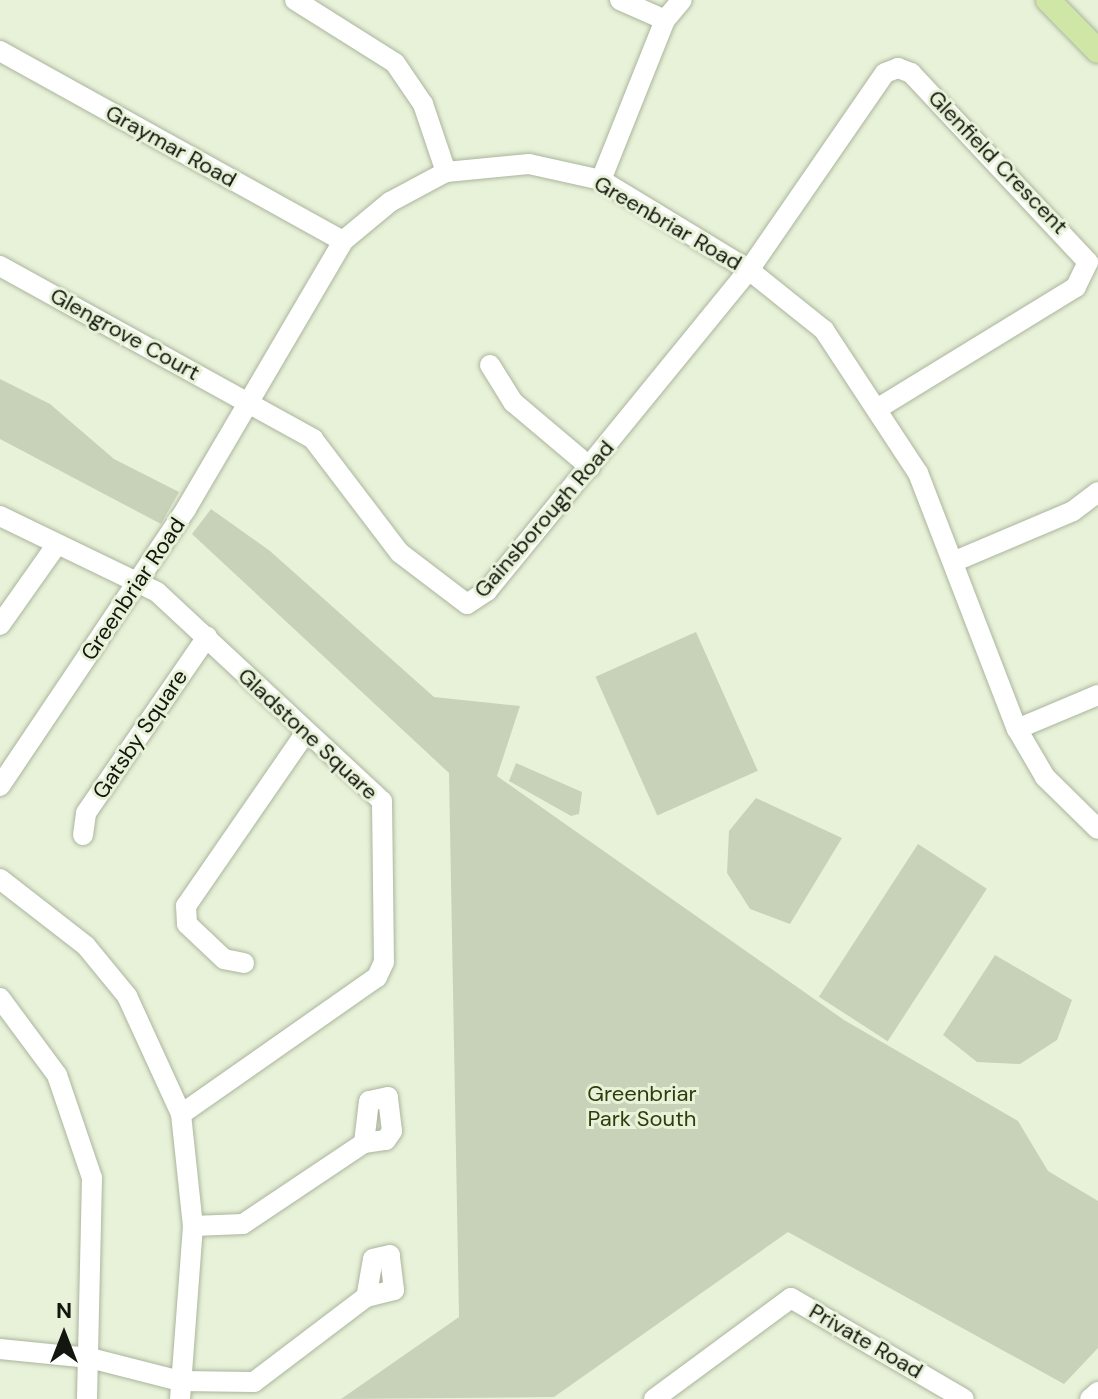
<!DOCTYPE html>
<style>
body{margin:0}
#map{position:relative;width:1098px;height:1399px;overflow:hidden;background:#e8f2d9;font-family:"DM Sans",sans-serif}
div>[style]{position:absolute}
.green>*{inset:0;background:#c8d2b9;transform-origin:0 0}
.roads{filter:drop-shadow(0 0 2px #abb59d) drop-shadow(0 0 2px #abb59d)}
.minor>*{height:20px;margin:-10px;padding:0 10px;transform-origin:10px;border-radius:10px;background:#fff}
.major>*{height:24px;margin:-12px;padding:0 12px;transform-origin:12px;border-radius:12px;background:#d0e6a6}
span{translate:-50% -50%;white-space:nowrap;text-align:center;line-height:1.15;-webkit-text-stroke:6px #e8f2d9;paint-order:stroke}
.street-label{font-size:22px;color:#13160e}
.park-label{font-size:22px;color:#2e3d0d}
.north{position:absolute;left:24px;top:1295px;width:80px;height:80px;-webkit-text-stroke:6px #e8f2d9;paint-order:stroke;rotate:0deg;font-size:22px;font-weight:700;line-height:32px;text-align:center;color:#13160e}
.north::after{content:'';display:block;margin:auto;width:28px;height:36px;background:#13160e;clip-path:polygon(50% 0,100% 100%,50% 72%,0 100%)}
</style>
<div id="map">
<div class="green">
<i style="clip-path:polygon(0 379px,50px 404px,114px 459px,179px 492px,161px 524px,0 439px)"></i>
<i style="clip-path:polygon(211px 509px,270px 551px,434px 697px,520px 706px,497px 776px,844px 1020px,1018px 1121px,1048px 1171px,1098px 1201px,1098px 1348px,1064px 1384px,788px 1232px,554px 1397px,341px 1399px,459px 1317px,449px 773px,192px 534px)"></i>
<i style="left:696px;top:632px;width:152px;height:110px;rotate:66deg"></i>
<i style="clip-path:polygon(516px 763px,582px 792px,579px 814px,571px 816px,509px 781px)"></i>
<i style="clip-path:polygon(756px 798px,842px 838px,790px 924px,750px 909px,727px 873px,729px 831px)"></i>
<i style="left:918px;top:844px;width:82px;height:182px;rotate:33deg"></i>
<i style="clip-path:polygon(995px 955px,1072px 1000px,1057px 1040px,1020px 1064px,977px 1062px,943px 1035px)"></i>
</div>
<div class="roads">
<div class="minor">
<i style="left:295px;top:0;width:118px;rotate:32.2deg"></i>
<i style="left:395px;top:63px;width:50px;rotate:55.7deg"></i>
<i style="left:423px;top:104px;width:72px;rotate:71.3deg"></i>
<i style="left:620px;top:0;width:49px;rotate:24deg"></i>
<i style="left:0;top:51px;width:392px;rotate:29deg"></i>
<i style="left:601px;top:180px;width:172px;rotate:-68.2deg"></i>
<i style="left:665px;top:20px;width:26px;rotate:-50deg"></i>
<i style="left:0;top:266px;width:358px;rotate:28.9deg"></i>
<i style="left:313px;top:439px;width:143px;rotate:52.7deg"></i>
<i style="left:400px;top:553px;width:84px;rotate:37.3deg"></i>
<i style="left:467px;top:604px;width:24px;rotate:-33deg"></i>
<i style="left:487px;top:591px;width:414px;rotate:-50.8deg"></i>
<i style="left:749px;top:270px;width:239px;rotate:-55.4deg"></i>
<i style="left:885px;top:73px;width:14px;rotate:-21deg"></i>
<i style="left:898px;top:68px;width:14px;rotate:21deg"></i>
<i style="left:911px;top:73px;width:259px;rotate:46.9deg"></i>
<i style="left:1088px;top:262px;width:28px;rotate:116deg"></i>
<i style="left:1076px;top:287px;width:230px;rotate:148.5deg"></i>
<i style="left:490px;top:365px;width:44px;rotate:58.1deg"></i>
<i style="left:513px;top:402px;width:101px;rotate:40.2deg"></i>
<i style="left:0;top:516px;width:174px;rotate:25.8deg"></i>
<i style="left:157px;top:592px;width:307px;rotate:42.9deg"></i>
<i style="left:382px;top:801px;width:161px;rotate:89.3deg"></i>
<i style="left:384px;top:962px;width:17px;rotate:115deg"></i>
<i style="left:377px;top:977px;width:239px;rotate:145deg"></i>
<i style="left:953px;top:562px;width:130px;rotate:-23deg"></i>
<i style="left:1073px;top:511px;width:31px;rotate:-37deg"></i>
<i style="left:0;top:625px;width:95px;rotate:-54.8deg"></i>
<i style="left:1017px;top:729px;width:88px;rotate:-22.8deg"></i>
<i style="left:0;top:786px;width:334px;rotate:-56.1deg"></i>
<i style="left:186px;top:509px;width:311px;rotate:-59.6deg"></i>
<i style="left:343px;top:241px;width:61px;rotate:-39.7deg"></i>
<i style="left:390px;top:202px;width:64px;rotate:-28.2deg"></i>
<i style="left:446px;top:172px;width:83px;rotate:-5.5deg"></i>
<i style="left:529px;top:164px;width:74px;rotate:12.5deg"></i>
<i style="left:601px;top:180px;width:173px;rotate:31.3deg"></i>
<i style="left:749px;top:270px;width:96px;rotate:38.7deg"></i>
<i style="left:824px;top:330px;width:171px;rotate:56.7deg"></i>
<i style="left:918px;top:473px;width:274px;rotate:68.9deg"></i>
<i style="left:1017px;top:729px;width:56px;rotate:59.7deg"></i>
<i style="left:1045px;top:777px;width:74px;rotate:44.5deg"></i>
<i style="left:83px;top:835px;width:22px;rotate:-82deg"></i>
<i style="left:86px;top:813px;width:214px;rotate:-55.5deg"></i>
<i style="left:0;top:879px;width:109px;rotate:37.9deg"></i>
<i style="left:86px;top:946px;width:65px;rotate:50.6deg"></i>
<i style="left:127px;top:996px;width:130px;rotate:65.4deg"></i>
<i style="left:181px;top:1114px;width:113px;rotate:83.9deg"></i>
<i style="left:193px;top:1226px;width:173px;rotate:94.3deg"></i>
<i style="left:244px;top:963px;width:20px;rotate:-169deg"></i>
<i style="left:224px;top:959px;width:51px;rotate:-136.6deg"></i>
<i style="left:187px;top:924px;width:18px;rotate:-93deg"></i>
<i style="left:186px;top:906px;width:211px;rotate:-55.4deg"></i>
<i style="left:0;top:998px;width:96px;rotate:53.5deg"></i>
<i style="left:57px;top:1075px;width:109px;rotate:71.2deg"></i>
<i style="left:92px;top:1178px;width:221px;rotate:91.3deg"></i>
<i style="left:193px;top:1226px;width:50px;rotate:-2.3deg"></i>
<i style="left:243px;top:1224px;width:146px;rotate:-33.8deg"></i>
<i style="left:364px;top:1143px;width:22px;rotate:-8deg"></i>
<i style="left:386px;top:1140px;width:11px;rotate:-56deg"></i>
<i style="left:392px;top:1131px;width:34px;rotate:-97deg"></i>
<i style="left:388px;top:1097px;width:19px;rotate:168deg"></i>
<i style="left:369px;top:1101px;width:42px;rotate:96.8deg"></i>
<i style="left:0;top:1349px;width:90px;rotate:5.7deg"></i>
<i style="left:90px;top:1358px;width:93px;rotate:14.3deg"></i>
<i style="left:180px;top:1381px;width:74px;rotate:0.8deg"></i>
<i style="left:254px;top:1382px;width:141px;rotate:-37.2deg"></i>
<i style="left:366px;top:1297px;width:29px;rotate:-14deg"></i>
<i style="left:394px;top:1290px;width:35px;rotate:-97deg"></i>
<i style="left:390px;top:1255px;width:17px;rotate:167deg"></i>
<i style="left:373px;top:1259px;width:39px;rotate:100deg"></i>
<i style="left:654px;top:1399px;width:170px;rotate:-36.4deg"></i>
<i style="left:791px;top:1298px;width:200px;rotate:30.3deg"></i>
<i style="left:1090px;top:1399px;width:11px;rotate:-41deg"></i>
</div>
<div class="major">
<i style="left:1048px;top:0;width:71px;rotate:45.6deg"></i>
</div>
</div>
<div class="street-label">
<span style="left:171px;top:146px;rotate:29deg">Graymar Road</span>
<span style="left:998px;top:162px;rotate:46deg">Glenfield Crescent</span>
<span style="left:668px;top:223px;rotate:30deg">Greenbriar Road</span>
<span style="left:125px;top:334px;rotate:29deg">Glengrove Court</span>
<span style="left:544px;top:519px;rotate:-49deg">Gainsborough Road</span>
<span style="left:133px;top:589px;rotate:-56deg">Greenbriar Road</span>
<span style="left:140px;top:734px;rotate:-56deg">Gatsby Square</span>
<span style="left:308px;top:734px;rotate:43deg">Gladstone Square</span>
<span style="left:866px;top:1341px;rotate:30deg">Private Road</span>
</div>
<div class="park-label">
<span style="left:642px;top:1106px">Greenbriar<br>Park South</span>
</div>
<div class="north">N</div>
</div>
